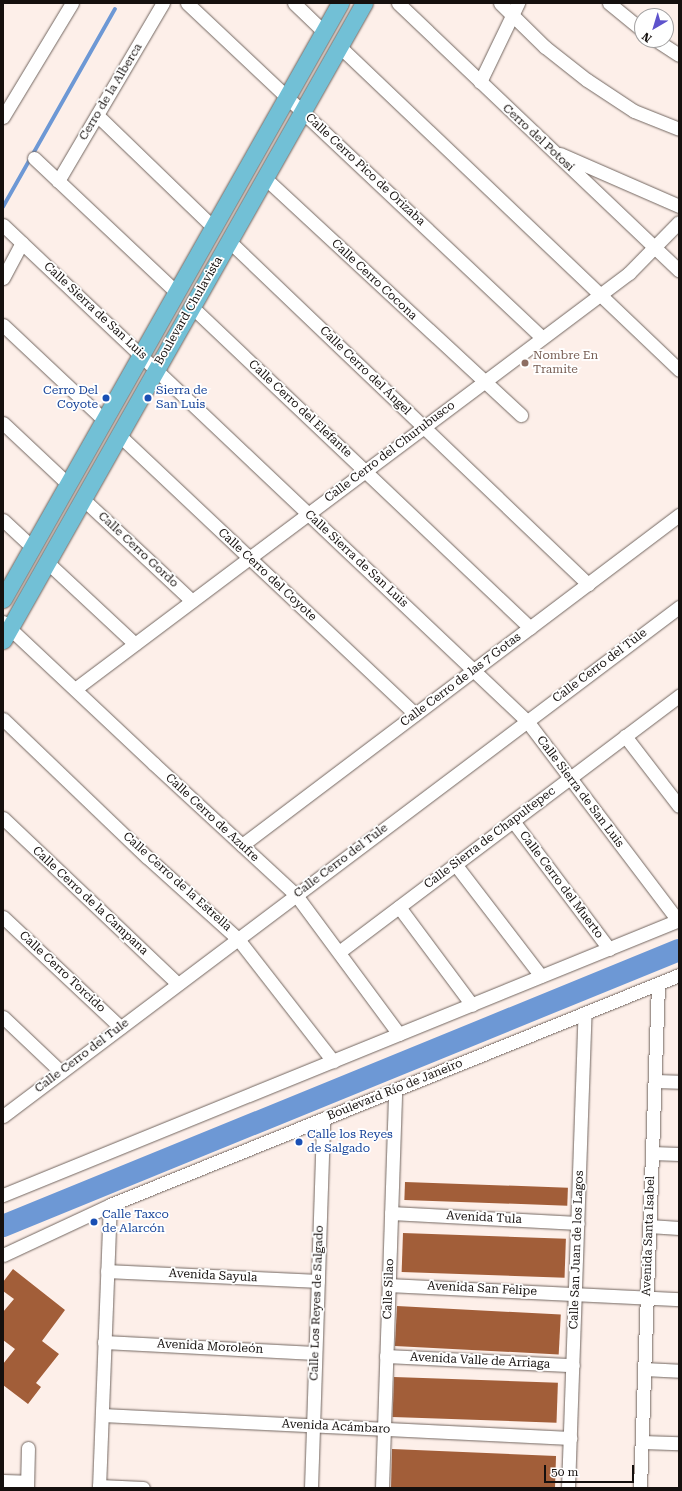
<!DOCTYPE html>
<meta charset="utf-8">
<style>
body{margin:0}
#map{position:relative;width:682px;height:1491px;overflow:hidden;background:#fdefe9;font-family:"Roboto Serif",serif}
div>[style]{position:absolute}
.stream>*{height:3.5px;margin:-1.75px;padding:0 1.75px;transform-origin:1.75px;border-radius:1.75px;background:#6d98d5}
.river>*{height:22px;margin:-11px;padding:0 11px;transform-origin:11px;border-radius:11px;background:#6d98d5}
.building>*{inset:0;background:#a25e39;transform-origin:0 0}
.roads{filter:drop-shadow(0 0 1px #726660) drop-shadow(0 0 1px #726660)}
.minor>*{height:13px;margin:-6.5px;padding:0 6.5px;transform-origin:6.5px;border-radius:6.5px;background:#fff}
.major>*{height:17px;margin:-8.5px;padding:0 8.5px;transform-origin:8.5px;border-radius:8.5px;background:#72c0d6}
.dots>*{width:11px;height:11px;translate:-50% -50%;box-sizing:border-box;border:2px solid #fff;border-radius:50%}
span{translate:-50% -50%;white-space:nowrap;text-align:center;line-height:1.15;-webkit-text-stroke:3.5px #fff;paint-order:stroke}
.street-label{font-size:12px;color:#15100e}
.education-label{font-size:12px;color:#785e54}
.left{translate:0 -50%;text-align:left}
.transit-label{font-size:12px;color:#164399}
.right{translate:-100% -50%;text-align:right}
.frame{position:absolute;inset:0;border:4px solid #15100e;pointer-events:none}
.north{position:absolute;left:634px;top:8px;width:40px;height:40px;box-sizing:border-box;background:#fff;border:1px solid #a19f9f;border-radius:50%;rotate:218deg;font-size:11px;font-weight:700;line-height:16px;text-align:center;color:#15100e}
.north::after{content:'';display:block;margin:auto;width:14px;height:18px;background:#5e53cc;clip-path:polygon(50% 0,100% 100%,50% 72%,0 100%)}
.scale{position:absolute;left:544px;top:1465px;width:90px;height:18px;box-sizing:border-box;border:2px solid #15100e;border-top:0;padding-left:5px;font-size:12px;line-height:14px;white-space:nowrap;color:#15100e;-webkit-text-stroke:3px #fff;paint-order:stroke}
</style>
<div id="map">
<div class="stream">
<i style="left:3px;top:207px;width:227px;rotate:-60.5deg"></i>
</div>
<div class="river">
<i style="left:3px;top:1226px;width:730px;rotate:-22.21deg"></i>
</div>
<div class="building">
<i style="left:405px;top:1182px;width:163px;height:18px;rotate:2deg"></i>
<i style="left:403px;top:1233px;width:163px;height:39px;rotate:2deg"></i>
<i style="clip-path:polygon(13px 1269px,65px 1310px,42px 1341px,59px 1354px,36px 1383px,41px 1387px,28px 1404px,3px 1385px,3px 1364px,15px 1349px,3px 1340px,3px 1312px,14px 1299px,3px 1291px,3px 1282px)"></i>
<i style="left:397px;top:1306px;width:164px;height:40px;rotate:3deg"></i>
<i style="left:394px;top:1377px;width:164px;height:40px;rotate:2deg"></i>
<i style="clip-path:polygon(392px 1449px,556px 1456px,555px 1488px,391px 1488px)"></i>
</div>
<div class="roads">
<div class="minor">
<i style="left:187px;top:3px;width:487px;rotate:43.3deg"></i>
<i style="left:294px;top:3px;width:42px;rotate:44deg"></i>
<i style="left:398px;top:3px;width:388px;rotate:43.6deg"></i>
<i style="left:500px;top:3px;width:63px;rotate:44.4deg"></i>
<i style="left:545px;top:47px;width:53px;rotate:38.2deg"></i>
<i style="left:587px;top:80px;width:56px;rotate:33.4deg"></i>
<i style="left:634px;top:111px;width:48px;rotate:21.8deg"></i>
<i style="left:609px;top:3px;width:43px;rotate:39.3deg"></i>
<i style="left:656px;top:40px;width:27px;rotate:33deg"></i>
<i style="left:339px;top:46px;width:470px;rotate:43.6deg"></i>
<i style="left:480px;top:82px;width:88px;rotate:-64.3deg"></i>
<i style="left:97px;top:115px;width:161px;rotate:44deg"></i>
<i style="left:3px;top:117px;width:133px;rotate:-58.8deg"></i>
<i style="left:560px;top:154px;width:130px;rotate:23.6deg"></i>
<i style="left:34px;top:158px;width:195px;rotate:43.3deg"></i>
<i style="left:265px;top:178px;width:349px;rotate:42.8deg"></i>
<i style="left:58px;top:181px;width:207px;rotate:-59.5deg"></i>
<i style="left:3px;top:225px;width:722px;rotate:43.43deg"></i>
<i style="left:527px;top:721px;width:251px;rotate:52.9deg"></i>
<i style="left:229px;top:241px;width:497px;rotate:43.7deg"></i>
<i style="left:3px;top:278px;width:40px;rotate:-62deg"></i>
<i style="left:192px;top:307px;width:466px;rotate:43.5deg"></i>
<i style="left:3px;top:325px;width:139px;rotate:43.2deg"></i>
<i style="left:3px;top:423px;width:89px;rotate:43.2deg"></i>
<i style="left:119px;top:435px;width:407px;rotate:43.3deg"></i>
<i style="left:83px;top:499px;width:149px;rotate:43.1deg"></i>
<i style="left:3px;top:520px;width:40px;rotate:43deg"></i>
<i style="left:47px;top:562px;width:120px;rotate:43deg"></i>
<i style="left:3px;top:622px;width:207px;rotate:43.2deg"></i>
<i style="left:154px;top:764px;width:193px;rotate:42.7deg"></i>
<i style="left:296px;top:895px;width:173px;rotate:53.5deg"></i>
<i style="left:75px;top:689px;width:693px;rotate:-36.9deg"></i>
<i style="left:629px;top:273px;width:71px;rotate:-45.6deg"></i>
<i style="left:3px;top:719px;width:199px;rotate:43.8deg"></i>
<i style="left:147px;top:857px;width:122px;rotate:42deg"></i>
<i style="left:238px;top:939px;width:155px;rotate:52.1deg"></i>
<i style="left:625px;top:736px;width:88px;rotate:52.4deg"></i>
<i style="left:3px;top:818px;width:241px;rotate:43.5deg"></i>
<i style="left:513px;top:821px;width:160px;rotate:53.1deg"></i>
<i style="left:242px;top:845px;width:548px;rotate:-37.06deg"></i>
<i style="left:455px;top:864px;width:141px;rotate:52.5deg"></i>
<i style="left:399px;top:907px;width:122px;rotate:53.3deg"></i>
<i style="left:3px;top:917px;width:161px;rotate:43.2deg"></i>
<i style="left:339px;top:952px;width:426px;rotate:-37deg"></i>
<i style="left:3px;top:1017px;width:80px;rotate:43.5deg"></i>
<i style="left:655px;top:1081px;width:24px;rotate:2deg"></i>
<i style="left:3px;top:1116px;width:846px;rotate:-36.98deg"></i>
<i style="left:652px;top:1153px;width:27px;rotate:2deg"></i>
<i style="left:3px;top:1195px;width:730px;rotate:-22.14deg"></i>
<i style="left:391px;top:1213px;width:187px;rotate:3.1deg"></i>
<i style="left:649px;top:1226px;width:30px;rotate:4deg"></i>
<i style="left:3px;top:1255px;width:118px;rotate:-25deg"></i>
<i style="left:110px;top:1205px;width:614px;rotate:-22.01deg"></i>
<i style="left:107px;top:1271px;width:211px;rotate:2.7deg"></i>
<i style="left:389px;top:1285px;width:290px;rotate:2.8deg"></i>
<i style="left:104px;top:1342px;width:211px;rotate:3deg"></i>
<i style="left:386px;top:1356px;width:187px;rotate:2.8deg"></i>
<i style="left:644px;top:1369px;width:35px;rotate:3deg"></i>
<i style="left:102px;top:1415px;width:469px;rotate:2.8deg"></i>
<i style="left:642px;top:1442px;width:37px;rotate:2deg"></i>
<i style="left:3px;top:1481px;width:24px;rotate:2deg"></i>
<i style="left:99px;top:1486px;width:44px;rotate:2.6deg"></i>
<i style="left:27px;top:1488px;width:40px;rotate:-88.6deg"></i>
<i style="left:99px;top:1488px;width:283px;rotate:-87.8deg"></i>
<i style="left:311px;top:1488px;width:369px;rotate:-88.1deg"></i>
<i style="left:382px;top:1488px;width:398px;rotate:-88.1deg"></i>
<i style="left:568px;top:1488px;width:475px;rotate:-88deg"></i>
<i style="left:640px;top:1488px;width:504px;rotate:-87.95deg"></i>
</div>
<div class="major">
<i style="left:3px;top:599px;width:685px;rotate:-60.51deg"></i>
<i style="left:3px;top:640px;width:732px;rotate:-60.46deg"></i>
</div>
</div>
<div class="dots">
<i style="left:525px;top:363px;background:#8d6e63"></i>
<i style="left:106px;top:398px;background:#1a4fb4"></i>
<i style="left:148px;top:398px;background:#1a4fb4"></i>
<i style="left:299px;top:1142px;background:#1a4fb4"></i>
<i style="left:94px;top:1222px;background:#1a4fb4"></i>
</div>
<div class="street-label">
<span style="left:111px;top:92px;rotate:-59deg">Cerro de la Alberca</span>
<span style="left:538px;top:138px;rotate:43deg">Cerro del Potosí</span>
<span style="left:365px;top:170px;rotate:43deg">Calle Cerro Pico de Orizaba</span>
<span style="left:374px;top:280px;rotate:43deg">Calle Cerro Cocona</span>
<span style="left:95px;top:311px;rotate:43deg">Calle Sierra de San Luis</span>
<span style="left:189px;top:311px;rotate:-60deg">Boulevard Chulavista</span>
<span style="left:365px;top:371px;rotate:44deg">Calle Cerro del Ángel</span>
<span style="left:300px;top:409px;rotate:43deg">Calle Cerro del Elefante</span>
<span style="left:390px;top:452px;rotate:-37deg">Calle Cerro del Churubusco</span>
<span style="left:138px;top:550px;rotate:43deg">Calle Cerro Gordo</span>
<span style="left:356px;top:559px;rotate:43deg">Calle Sierra de San Luis</span>
<span style="left:267px;top:575px;rotate:43deg">Calle Cerro del Coyote</span>
<span style="left:600px;top:666px;rotate:-37deg">Calle Cerro del Tule</span>
<span style="left:461px;top:680px;rotate:-37deg">Calle Cerro de las 7 Gotas</span>
<span style="left:580px;top:792px;rotate:53deg">Calle Sierra de San Luis</span>
<span style="left:212px;top:818px;rotate:43deg">Calle Cerro de Azufre</span>
<span style="left:490px;top:838px;rotate:-37deg">Calle Sierra de Chapultepec</span>
<span style="left:341px;top:861px;rotate:-37deg">Calle Cerro del Tule</span>
<span style="left:177px;top:882px;rotate:42deg">Calle Cerro de la Estrella</span>
<span style="left:561px;top:885px;rotate:53deg">Calle Cerro del Muerto</span>
<span style="left:90px;top:901px;rotate:43deg">Calle Cerro de la Campana</span>
<span style="left:62px;top:972px;rotate:43deg">Calle Cerro Torcido</span>
<span style="left:82px;top:1056px;rotate:-37deg">Calle Cerro del Tule</span>
<span style="left:395px;top:1090px;rotate:-22deg">Boulevard Río de Janeiro</span>
<span style="left:484px;top:1218px;rotate:3deg">Avenida Tula</span>
<span style="left:649px;top:1236px;rotate:-88deg">Avenida Santa Isabel</span>
<span style="left:577px;top:1250px;rotate:-88deg">Calle San Juan de los Lagos</span>
<span style="left:213px;top:1276px;rotate:3deg">Avenida Sayula</span>
<span style="left:389px;top:1289px;rotate:-88deg">Calle Silao</span>
<span style="left:482px;top:1289px;rotate:3deg">Avenida San Felipe</span>
<span style="left:317px;top:1303px;rotate:-88deg">Calle Los Reyes de Salgado</span>
<span style="left:210px;top:1347px;rotate:3deg">Avenida Moroleón</span>
<span style="left:480px;top:1361px;rotate:3deg">Avenida Valle de Arriaga</span>
<span style="left:336px;top:1427px;rotate:3deg">Avenida Acámbaro</span>
</div>
<div class="education-label">
<span class="left" style="left:533px;top:363px">Nombre En<br>Tramite</span>
</div>
<div class="transit-label">
<span class="right" style="left:98px;top:398px">Cerro Del<br>Coyote</span>
<span class="left" style="left:156px;top:398px">Sierra de<br>San Luis</span>
<span class="left" style="left:307px;top:1142px">Calle los Reyes<br>de Salgado</span>
<span class="left" style="left:102px;top:1222px">Calle Taxco<br>de Alarcón</span>
</div>
<div class="frame"></div>
<div class="north">N</div>
<div class="scale">50 m</div>
</div>
